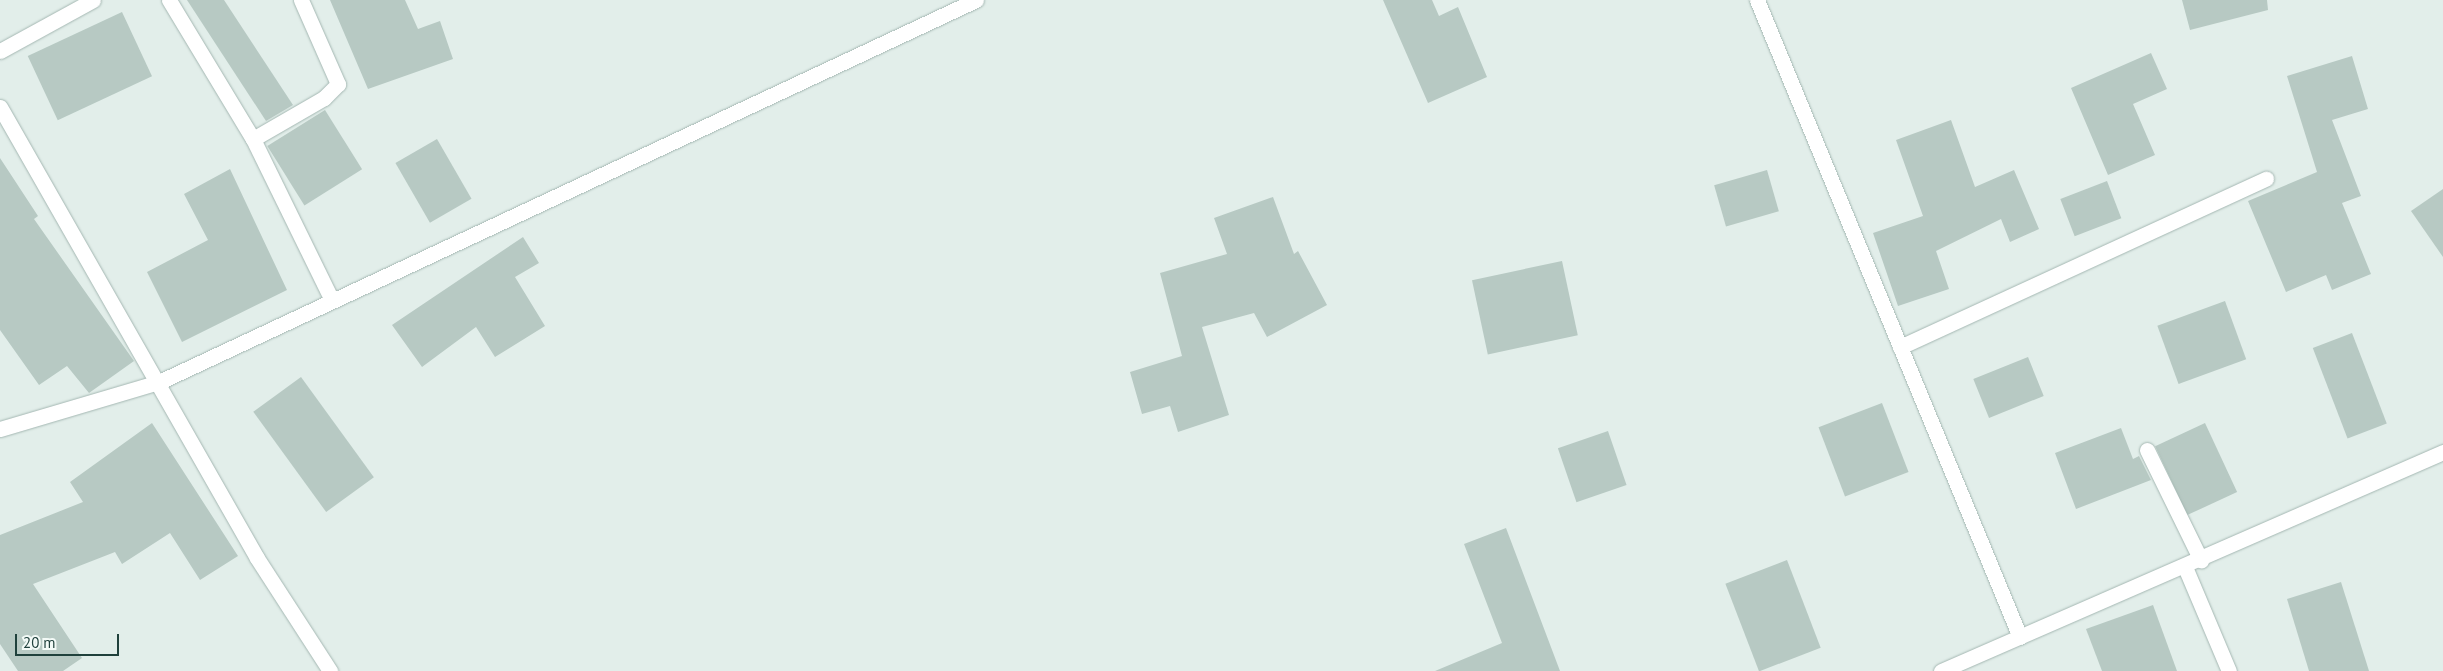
<!DOCTYPE html>
<style>
body{margin:0}
#map{position:relative;width:2443px;height:671px;overflow:hidden;background:#e2eeea;font-family:"PT Sans",sans-serif}
div>[style]{position:absolute}
.building>*{inset:0;background:#b7c9c3;transform-origin:0 0}
.roads{filter:drop-shadow(0 0 1px #a4b7b2) drop-shadow(0 0 1px #a4b7b2)}
.minor>*{height:15px;margin:-7.5px;padding:0 7.5px;transform-origin:7.5px;border-radius:7.5px;background:#fff}
span{translate:-50% -50%;white-space:nowrap;text-align:center;line-height:1.15;-webkit-text-stroke:4.5px #f3faf7;paint-order:stroke}
.scale{position:absolute;left:15px;top:634px;width:104px;height:22px;box-sizing:border-box;border:2px solid #20413c;border-top:0;padding-left:6px;font-size:15px;line-height:18px;white-space:nowrap;color:#20413c;-webkit-text-stroke:4px #f3faf7;paint-order:stroke}
</style>
<div id="map">
<div class="building">
<i style="clip-path:polygon(187px 0,224px 0,293px 105px,266px 121px)"></i>
<i style="clip-path:polygon(330px 0,405px 0,418px 29px,440px 21px,453px 59px,368px 89px)"></i>
<i style="clip-path:polygon(1383px 0,1432px 0,1439px 16px,1458px 7px,1487px 77px,1428px 103px)"></i>
<i style="clip-path:polygon(2182px 0,2267px 0,2268px 10px,2190px 30px)"></i>
<i style="left:122px;top:12px;width:71px;height:104px;rotate:65deg"></i>
<i style="clip-path:polygon(2151px 53px,2167px 89px,2133px 104px,2155px 155px,2108px 175px,2071px 88px)"></i>
<i style="clip-path:polygon(2352px 56px,2368px 109px,2332px 120px,2361px 196px,2342px 203px,2371px 274px,2332px 290px,2326px 275px,2286px 292px,2248px 201px,2317px 172px,2287px 76px)"></i>
<i style="left:325px;top:110px;width:70px;height:68px;rotate:58deg"></i>
<i style="clip-path:polygon(1951px 120px,1975px 187px,2014px 170px,2039px 229px,2010px 242px,2001px 219px,1936px 251px,1949px 289px,1898px 306px,1873px 233px,1923px 216px,1896px 140px)"></i>
<i style="left:437px;top:139px;width:69px;height:48px;rotate:60deg"></i>
<i style="clip-path:polygon(0 158px,38px 216px,34px 219px,134px 361px,89px 393px,67px 366px,39px 385px,0 330px)"></i>
<i style="clip-path:polygon(230px 169px,287px 290px,182px 342px,147px 272px,208px 240px,184px 194px)"></i>
<i style="left:1767px;top:170px;width:43px;height:55px;rotate:74deg"></i>
<i style="left:2107px;top:181px;width:40px;height:50px;rotate:69deg"></i>
<i style="clip-path:polygon(2443px 189px,2443px 257px,2411px 211px)"></i>
<i style="clip-path:polygon(1273px 197px,1294px 254px,1298px 251px,1327px 305px,1267px 337px,1254px 313px,1202px 327px,1229px 415px,1178px 432px,1170px 406px,1142px 414px,1130px 372px,1182px 356px,1160px 273px,1227px 254px,1214px 218px)"></i>
<i style="clip-path:polygon(523px 237px,539px 263px,515px 277px,545px 326px,495px 357px,476px 327px,422px 367px,392px 325px)"></i>
<i style="left:1562px;top:261px;width:76px;height:92px;rotate:78deg"></i>
<i style="left:2225px;top:301px;width:62px;height:72px;rotate:70deg"></i>
<i style="left:2352px;top:333px;width:97px;height:42px;rotate:69deg"></i>
<i style="left:2028px;top:357px;width:42px;height:59px;rotate:68deg"></i>
<i style="left:301px;top:377px;width:124px;height:59px;rotate:54deg"></i>
<i style="left:1882px;top:403px;width:74px;height:68px;rotate:69deg"></i>
<i style="clip-path:polygon(152px 423px,238px 556px,200px 580px,170px 533px,122px 564px,115px 552px,33px 584px,82px 658px,63px 671px,18px 671px,0 644px,0 535px,83px 502px,70px 482px)"></i>
<i style="left:2205px;top:423px;width:76px;height:55px;rotate:65deg"></i>
<i style="clip-path:polygon(2121px 428px,2133px 459px,2139px 456px,2151px 480px,2076px 509px,2055px 453px)"></i>
<i style="left:1608px;top:431px;width:57px;height:53px;rotate:71deg"></i>
<i style="clip-path:polygon(1506px 528px,1560px 671px,1435px 671px,1502px 643px,1464px 544px)"></i>
<i style="left:1787px;top:560px;width:94px;height:66px;rotate:69deg"></i>
<i style="clip-path:polygon(2341px 582px,2369px 671px,2309px 671px,2287px 599px)"></i>
<i style="clip-path:polygon(2153px 605px,2177px 671px,2102px 671px,2086px 629px)"></i>
</div>
<div class="roads">
<div class="minor">
<i style="left:169px;top:0;width:162px;rotate:58.9deg"></i>
<i style="left:301px;top:0;width:92px;rotate:66.2deg"></i>
<i style="left:338px;top:84px;width:20px;rotate:135deg"></i>
<i style="left:324px;top:98px;width:82px;rotate:150deg"></i>
<i style="left:253px;top:139px;width:177px;rotate:63.9deg"></i>
<i style="left:1757px;top:0;width:689px;rotate:67.57deg"></i>
<i style="left:0;top:51px;width:106px;rotate:-28.7deg"></i>
<i style="left:0;top:107px;width:519px;rotate:60.32deg"></i>
<i style="left:257px;top:558px;width:135px;rotate:57.1deg"></i>
<i style="left:1900px;top:347px;width:403px;rotate:-24.7deg"></i>
<i style="left:0;top:429px;width:166px;rotate:-16.5deg"></i>
<i style="left:159px;top:382px;width:902px;rotate:-25.06deg"></i>
<i style="left:2147px;top:450px;width:123px;rotate:63.9deg"></i>
<i style="left:2185px;top:567px;width:113px;rotate:67.1deg"></i>
<i style="left:1941px;top:671px;width:548px;rotate:-23.57deg"></i>
</div>
</div>
<div class="scale">20 m</div>
</div>
